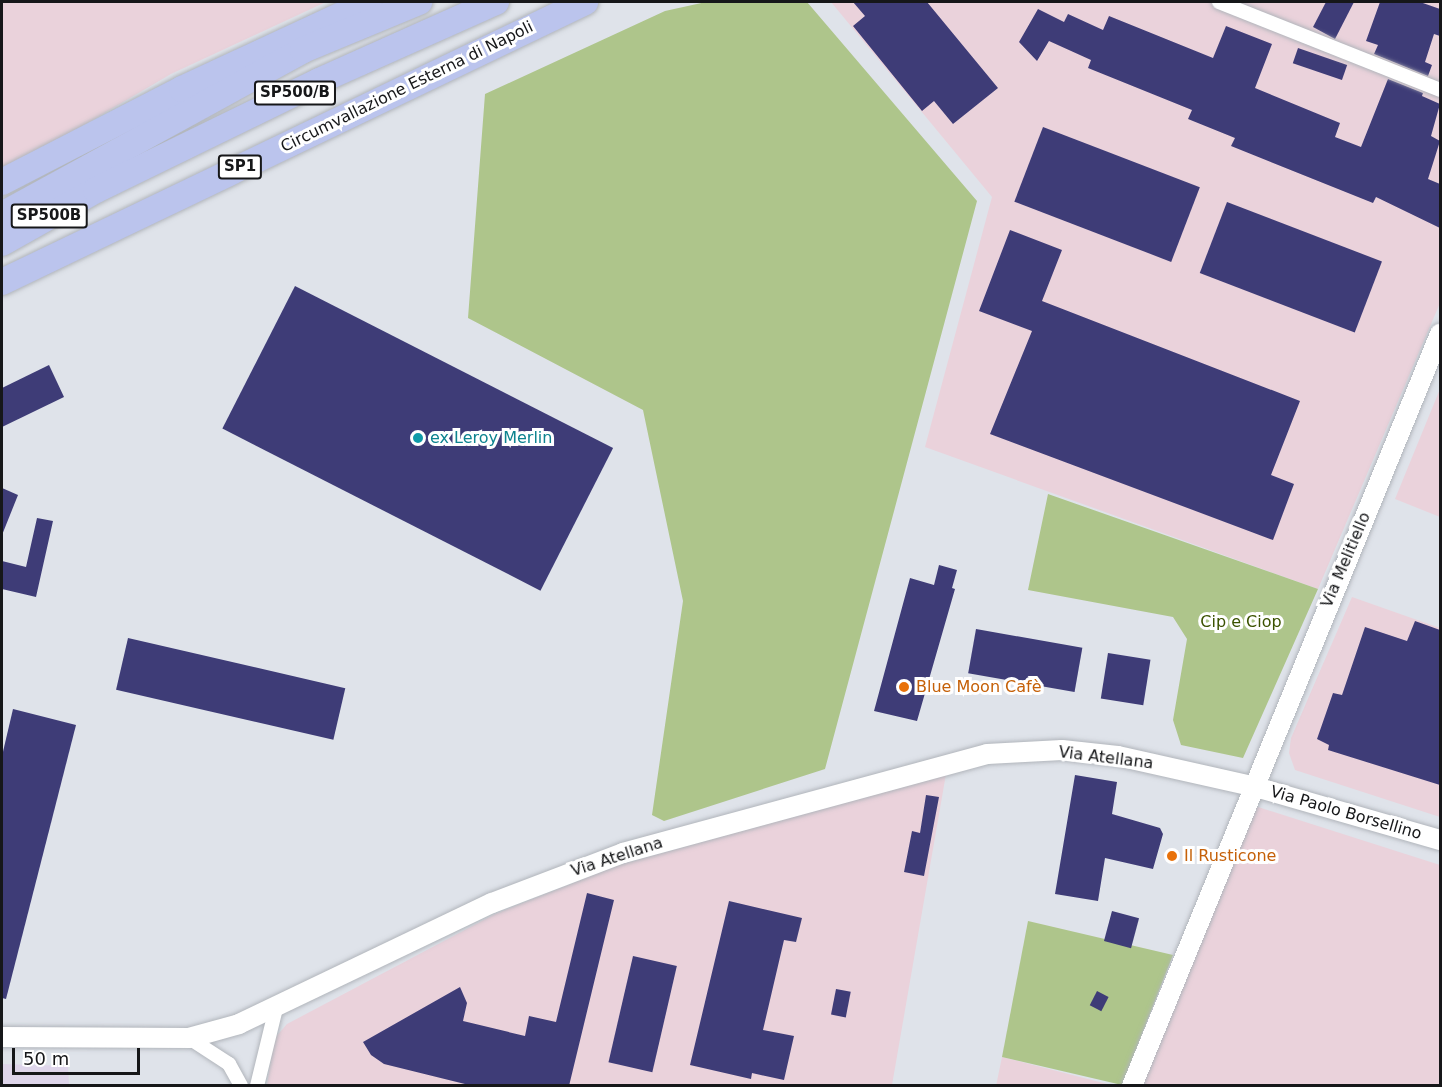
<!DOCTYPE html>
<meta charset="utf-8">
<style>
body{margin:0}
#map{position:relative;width:1442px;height:1087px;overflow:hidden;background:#dfe3ea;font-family:"DejaVu Sans",sans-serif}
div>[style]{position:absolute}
.commercial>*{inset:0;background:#ded5ea}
.industrial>*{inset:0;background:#ead2db}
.green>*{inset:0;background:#aec58b}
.building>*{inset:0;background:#3e3c77;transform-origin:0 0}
.roads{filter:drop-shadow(0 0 2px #b1b5bb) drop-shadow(0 0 2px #b1b5bb)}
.street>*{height:14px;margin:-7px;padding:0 7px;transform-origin:7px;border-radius:7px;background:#fff}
.secondary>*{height:20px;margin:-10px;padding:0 10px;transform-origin:10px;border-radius:10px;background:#fff}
.highway>*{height:26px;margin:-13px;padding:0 13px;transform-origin:13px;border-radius:13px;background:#bbc4ed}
.dots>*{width:16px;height:16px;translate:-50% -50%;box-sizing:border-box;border:3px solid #fff;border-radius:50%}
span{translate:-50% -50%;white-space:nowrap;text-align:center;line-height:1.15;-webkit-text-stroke:6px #fff;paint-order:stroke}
.shield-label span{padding:2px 4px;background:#fff;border:2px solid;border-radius:4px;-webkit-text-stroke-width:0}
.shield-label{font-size:15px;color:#161719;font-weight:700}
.street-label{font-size:16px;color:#161719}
.culture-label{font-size:16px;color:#0d838f}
.left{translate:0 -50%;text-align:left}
.park-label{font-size:16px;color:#3b5200}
.food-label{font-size:16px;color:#c56008}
.frame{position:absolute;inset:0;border:3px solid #161719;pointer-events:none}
.scale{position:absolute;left:12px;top:1048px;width:128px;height:27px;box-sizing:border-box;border:3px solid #161719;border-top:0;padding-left:8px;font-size:18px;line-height:21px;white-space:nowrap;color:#161719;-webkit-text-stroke:4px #fff;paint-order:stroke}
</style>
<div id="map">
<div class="commercial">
<i style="clip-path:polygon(2px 1064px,68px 1066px,69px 1084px,73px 1085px,2px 1085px)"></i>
</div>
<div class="industrial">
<i style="clip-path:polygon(2px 2px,326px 2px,171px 74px,2px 173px)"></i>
<i style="clip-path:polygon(831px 2px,1440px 2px,1440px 303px,1318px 589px,925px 447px,992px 197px)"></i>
<i style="clip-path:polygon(1440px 389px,1440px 517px,1395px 499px)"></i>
<i style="clip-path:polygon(1352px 597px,1440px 628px,1440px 817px,1295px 770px,1289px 753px,1291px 738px)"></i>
<i style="clip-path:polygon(946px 774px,892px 1085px,267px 1086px,274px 1039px,287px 1024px,495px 914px,619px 865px)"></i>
<i style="clip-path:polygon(1255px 806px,1440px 865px,1440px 1085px,1142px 1086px)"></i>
<i style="clip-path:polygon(1002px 1057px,1111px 1085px,996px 1086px)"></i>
</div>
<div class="green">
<i style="clip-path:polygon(706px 2px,807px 2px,977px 201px,825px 769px,664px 821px,652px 815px,683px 601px,643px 410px,468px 318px,485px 94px,665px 11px)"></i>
<i style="clip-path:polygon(1048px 494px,1318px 589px,1243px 758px,1181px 745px,1173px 720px,1187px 639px,1173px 617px,1028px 590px)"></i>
<i style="clip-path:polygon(1028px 921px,1173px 955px,1122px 1085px,1002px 1057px)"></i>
</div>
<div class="building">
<i style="clip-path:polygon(853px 2px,927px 2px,998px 88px,953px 124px,934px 101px,922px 111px,853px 26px,865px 16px)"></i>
<i style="clip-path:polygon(1326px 2px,1354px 2px,1335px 39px,1313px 27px)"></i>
<i style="clip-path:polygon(1380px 2px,1420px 2px,1440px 9px,1440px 36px,1434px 34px,1425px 62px,1432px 65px,1428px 76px,1374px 54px,1378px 45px,1366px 41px)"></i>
<i style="clip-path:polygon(1038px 9px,1064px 22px,1068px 14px,1103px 30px,1109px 16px,1213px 58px,1226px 26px,1272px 44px,1255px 88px,1340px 123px,1335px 137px,1361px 147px,1388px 79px,1423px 93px,1422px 96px,1440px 104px,1431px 136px,1440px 141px,1428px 179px,1440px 184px,1440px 228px,1376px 197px,1373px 203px,1231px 146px,1235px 138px,1188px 119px,1192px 110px,1088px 68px,1091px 60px,1049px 41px,1037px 61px,1019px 42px)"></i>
<i style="left:1298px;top:48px;width:52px;height:16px;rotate:19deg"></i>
<i style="left:1043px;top:127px;width:168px;height:80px;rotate:21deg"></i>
<i style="left:1227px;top:202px;width:166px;height:76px;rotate:21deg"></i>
<i style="clip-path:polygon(1010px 230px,1062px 250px,1042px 301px,1300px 401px,1271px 475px,1294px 484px,1273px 540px,990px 434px,1032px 331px,979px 311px)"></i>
<i style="left:295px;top:286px;width:357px;height:160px;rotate:27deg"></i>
<i style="clip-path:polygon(49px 365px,64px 397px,2px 427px,2px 388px)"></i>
<i style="clip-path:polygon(2px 488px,18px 495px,2px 535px)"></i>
<i style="clip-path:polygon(37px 518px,53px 521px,36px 597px,2px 589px,2px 561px,26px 567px)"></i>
<i style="clip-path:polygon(939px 565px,957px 570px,952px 588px,955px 589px,917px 721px,874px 711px,910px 578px,934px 585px)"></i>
<i style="clip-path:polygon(1415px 621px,1440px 630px,1440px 785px,1328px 750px,1329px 745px,1317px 739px,1333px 693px,1342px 695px,1365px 627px,1407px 641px)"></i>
<i style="left:976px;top:629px;width:108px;height:45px;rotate:10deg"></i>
<i style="left:128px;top:638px;width:223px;height:53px;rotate:13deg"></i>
<i style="left:1108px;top:653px;width:43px;height:46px;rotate:9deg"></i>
<i style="clip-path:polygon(13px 709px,76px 725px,6px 999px,2px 998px,2px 756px)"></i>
<i style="clip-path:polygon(1075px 775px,1117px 782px,1112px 814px,1160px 828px,1163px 834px,1153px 869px,1105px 858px,1098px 901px,1055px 894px)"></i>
<i style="clip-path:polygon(926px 795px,939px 797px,924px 876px,904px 872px,912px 831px,920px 833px)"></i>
<i style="clip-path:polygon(587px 893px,614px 900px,569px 1086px,473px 1086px,384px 1064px,371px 1055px,363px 1042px,460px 987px,467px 1003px,463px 1021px,525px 1036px,529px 1016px,556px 1022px)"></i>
<i style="clip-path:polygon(729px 901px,802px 918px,796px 942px,784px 940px,763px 1030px,794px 1036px,784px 1080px,752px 1073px,751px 1079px,690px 1065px)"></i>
<i style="left:1112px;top:911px;width:28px;height:31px;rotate:15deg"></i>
<i style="left:633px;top:956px;width:45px;height:109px;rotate:13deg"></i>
<i style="left:836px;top:989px;width:15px;height:26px;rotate:11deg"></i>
<i style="left:1097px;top:991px;width:13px;height:16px;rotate:27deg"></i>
</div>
<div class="roads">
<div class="street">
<i style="left:1219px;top:2px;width:238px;rotate:21.7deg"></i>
<i style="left:189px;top:1038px;width:48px;rotate:33deg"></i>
<i style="left:229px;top:1064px;width:25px;rotate:61deg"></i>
<i style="left:257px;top:1086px;width:80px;rotate:-76.3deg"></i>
</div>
<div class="secondary">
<i style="left:2px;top:1037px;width:187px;rotate:0.3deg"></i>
<i style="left:189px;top:1038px;width:52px;rotate:-15.6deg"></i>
<i style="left:239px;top:1024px;width:280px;rotate:-25.6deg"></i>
<i style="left:492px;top:903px;width:140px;rotate:-20.9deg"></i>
<i style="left:623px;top:853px;width:377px;rotate:-15.2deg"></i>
<i style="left:987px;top:754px;width:75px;rotate:-3.1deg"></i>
<i style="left:1062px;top:750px;width:56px;rotate:6.1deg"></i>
<i style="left:1118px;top:756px;width:137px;rotate:12.6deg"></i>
<i style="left:1252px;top:786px;width:196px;rotate:16deg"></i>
<i style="left:1132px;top:1086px;width:813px;rotate:-67.73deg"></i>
</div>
<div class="highway">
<i style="left:2px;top:182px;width:203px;rotate:-27.3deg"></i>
<i style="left:182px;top:89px;width:206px;rotate:-24.9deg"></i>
<i style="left:2px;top:215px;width:343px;rotate:-28.7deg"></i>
<i style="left:303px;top:50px;width:126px;rotate:-22.5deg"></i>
<i style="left:2px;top:243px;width:108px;rotate:-29.4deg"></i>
<i style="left:96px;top:190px;width:248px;rotate:-26deg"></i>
<i style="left:319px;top:81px;width:194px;rotate:-24.1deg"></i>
<i style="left:2px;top:282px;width:647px;rotate:-25.65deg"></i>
</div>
</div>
<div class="dots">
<i style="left:418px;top:438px;background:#0f9aa8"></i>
<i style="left:904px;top:687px;background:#e8710a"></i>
<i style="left:1172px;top:856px;background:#e8710a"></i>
</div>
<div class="shield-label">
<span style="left:295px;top:93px">SP500/B</span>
<span style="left:240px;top:167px">SP1</span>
<span style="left:49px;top:216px">SP500B</span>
</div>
<div class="street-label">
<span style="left:407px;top:87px;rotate:-26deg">Circumvallazione Esterna di Napoli</span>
<span style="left:1346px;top:560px;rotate:-67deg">Via Melitiello</span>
<span style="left:1106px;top:758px;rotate:7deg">Via Atellana</span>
<span style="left:1346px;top:813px;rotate:16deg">Via Paolo Borsellino</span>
<span style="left:617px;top:857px;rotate:-18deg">Via Atellana</span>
</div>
<div class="culture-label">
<span class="left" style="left:430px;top:438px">ex Leroy Merlin</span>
</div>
<div class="park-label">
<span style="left:1241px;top:622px">Cip e Ciop</span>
</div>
<div class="food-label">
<span class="left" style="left:916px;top:687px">Blue Moon Cafè</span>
<span class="left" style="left:1184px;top:856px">Il Rusticone</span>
</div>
<div class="frame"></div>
<div class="scale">50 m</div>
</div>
